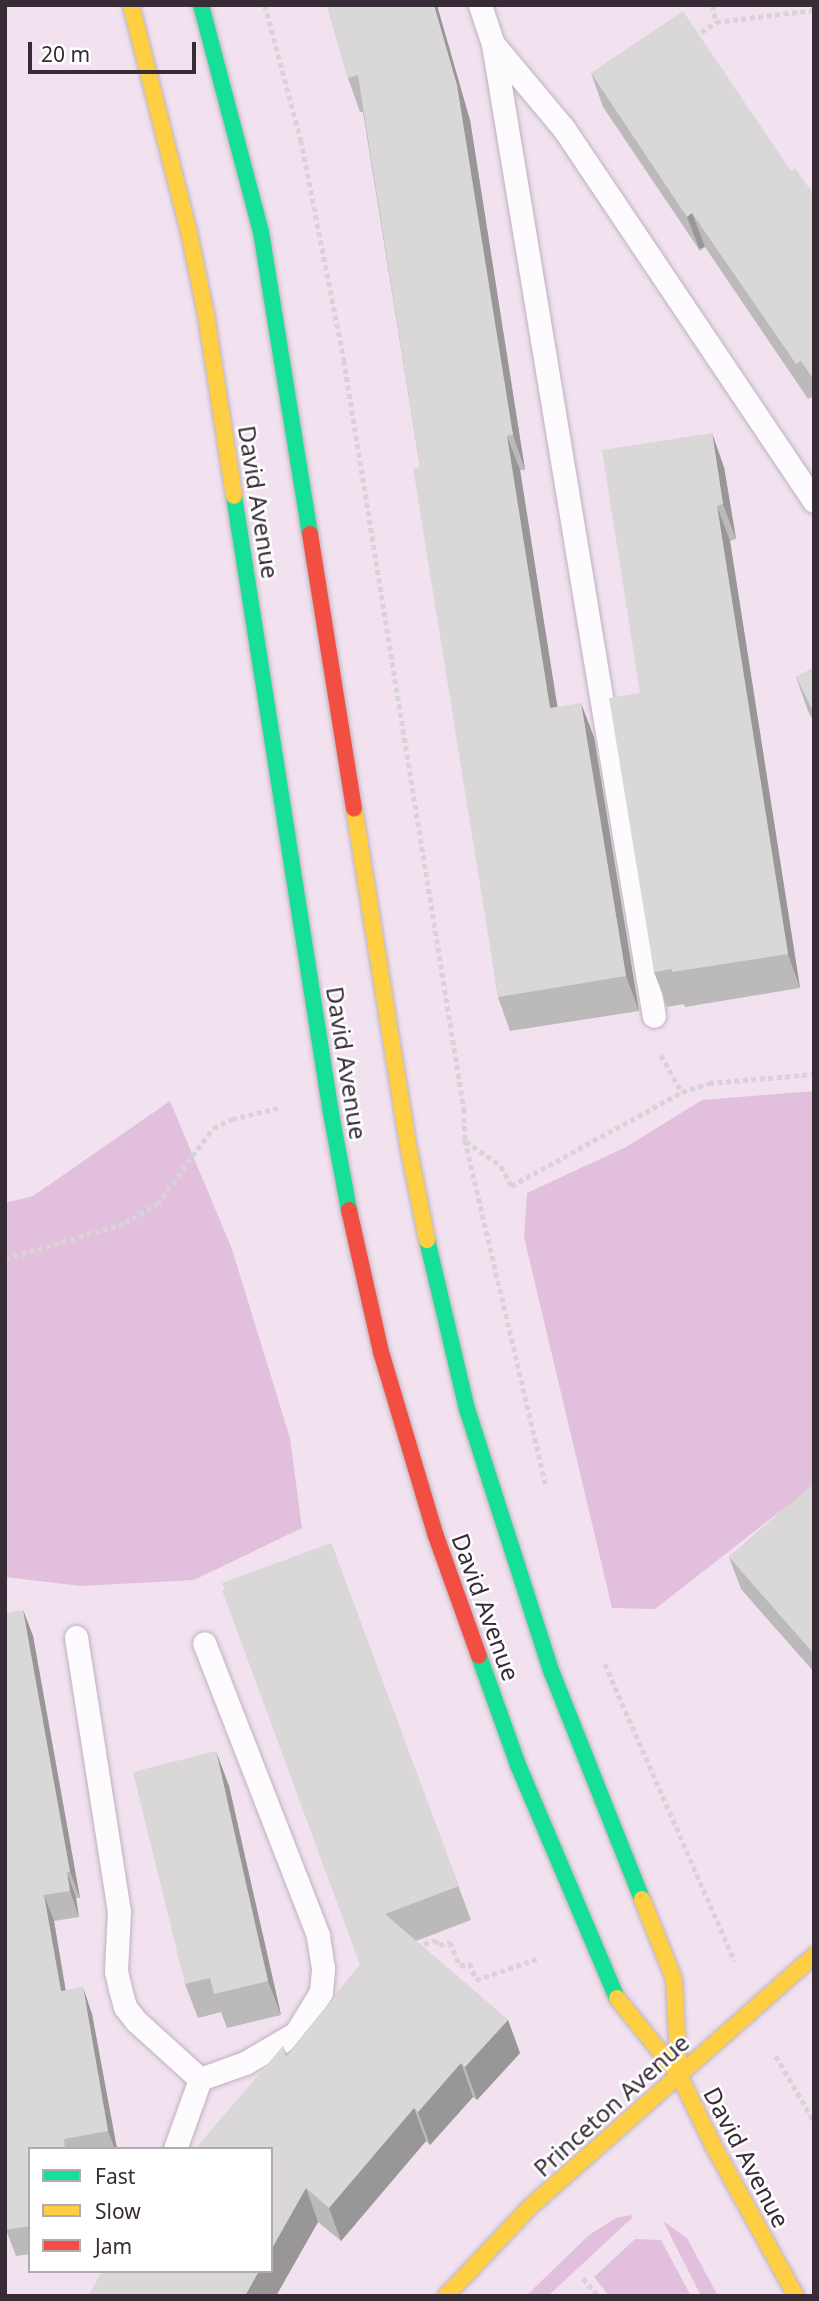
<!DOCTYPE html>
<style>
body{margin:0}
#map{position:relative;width:819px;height:2301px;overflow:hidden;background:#f2e2f0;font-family:"Noto Sans",sans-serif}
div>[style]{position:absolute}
.green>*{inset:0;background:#e2c0dd}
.path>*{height:4.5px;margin-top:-2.25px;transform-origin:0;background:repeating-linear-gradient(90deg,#d8d3d6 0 5px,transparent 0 8.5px)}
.roads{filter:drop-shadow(0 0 2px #beb2bd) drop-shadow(0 0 2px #beb2bd)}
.lane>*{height:23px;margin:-11.5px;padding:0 11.5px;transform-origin:11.5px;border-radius:11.5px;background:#fdfbfd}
.fast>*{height:16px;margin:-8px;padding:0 8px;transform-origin:8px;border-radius:8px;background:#16e098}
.slow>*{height:16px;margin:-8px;padding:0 8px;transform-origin:8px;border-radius:8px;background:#ffcf43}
.jam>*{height:16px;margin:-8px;padding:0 8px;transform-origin:8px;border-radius:8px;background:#f24e42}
.wall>*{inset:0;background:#bbb9ba}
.shaded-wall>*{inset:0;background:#989697;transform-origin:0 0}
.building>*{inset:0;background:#d9d7d8}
span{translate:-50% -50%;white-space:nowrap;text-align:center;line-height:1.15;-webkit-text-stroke:5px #fff;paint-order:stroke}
.street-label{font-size:24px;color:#372c35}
.frame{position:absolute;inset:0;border:7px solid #372c35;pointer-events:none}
.legend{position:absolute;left:28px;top:2147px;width:245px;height:126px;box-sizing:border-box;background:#fff;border:2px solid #afabae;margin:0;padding:9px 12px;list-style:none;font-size:21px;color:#372c35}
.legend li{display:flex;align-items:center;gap:14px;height:35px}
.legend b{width:35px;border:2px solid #afabae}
.scale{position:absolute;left:28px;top:42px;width:168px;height:32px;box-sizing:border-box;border:4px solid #372c35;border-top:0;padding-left:9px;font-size:21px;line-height:24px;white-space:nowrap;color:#372c35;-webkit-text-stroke:5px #fff;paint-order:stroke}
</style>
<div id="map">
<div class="green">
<i style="clip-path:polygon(814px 1091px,814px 1485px,655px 1609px,612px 1608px,524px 1237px,527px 1193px,626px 1147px,702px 1100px)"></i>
<i style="clip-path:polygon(170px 1101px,232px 1249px,290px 1438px,302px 1528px,194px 1580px,81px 1586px,5px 1577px,5px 1203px,33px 1196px)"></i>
<i style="clip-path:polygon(631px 2215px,632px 2218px,548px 2296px,526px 2296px,589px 2235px,616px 2218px)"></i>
<i style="clip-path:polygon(663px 2221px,687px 2238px,718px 2296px,701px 2296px)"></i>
<i style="clip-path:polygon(635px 2239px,661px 2240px,691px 2296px,609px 2296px,594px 2277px)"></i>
</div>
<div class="path">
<i style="left:265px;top:5px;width:140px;rotate:75.1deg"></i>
<i style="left:301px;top:140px;width:224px;rotate:78.9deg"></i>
<i style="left:344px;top:360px;width:759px;rotate:80.9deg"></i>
<i style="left:464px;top:1109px;width:31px;rotate:88deg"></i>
<i style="left:465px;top:1140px;width:353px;rotate:76.8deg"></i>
<i style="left:713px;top:5px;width:17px;rotate:80deg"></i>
<i style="left:694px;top:37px;width:27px;rotate:-34deg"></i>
<i style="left:716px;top:22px;width:99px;rotate:-7deg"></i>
<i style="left:661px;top:1055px;width:43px;rotate:60.4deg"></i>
<i style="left:466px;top:1141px;width:43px;rotate:35.5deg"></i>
<i style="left:501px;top:1166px;width:22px;rotate:63deg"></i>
<i style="left:511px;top:1186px;width:195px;rotate:-28.8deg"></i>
<i style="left:682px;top:1092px;width:28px;rotate:-18deg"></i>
<i style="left:709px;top:1083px;width:105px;rotate:-4.9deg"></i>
<i style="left:5px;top:1259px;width:125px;rotate:-16.7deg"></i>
<i style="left:125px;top:1223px;width:37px;rotate:-31deg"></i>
<i style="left:157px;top:1204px;width:94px;rotate:-53.6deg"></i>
<i style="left:213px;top:1128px;width:21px;rotate:-25deg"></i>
<i style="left:232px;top:1119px;width:47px;rotate:-13.4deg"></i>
<i style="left:605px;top:1664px;width:324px;rotate:66.4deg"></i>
<i style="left:416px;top:1947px;width:20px;rotate:-20deg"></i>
<i style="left:435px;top:1940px;width:6px;rotate:51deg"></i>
<i style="left:439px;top:1945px;width:11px;rotate:-15deg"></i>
<i style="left:450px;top:1942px;width:26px;rotate:67deg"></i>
<i style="left:460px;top:1966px;width:10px;rotate:-17deg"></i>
<i style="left:470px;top:1963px;width:18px;rotate:71deg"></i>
<i style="left:476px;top:1980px;width:64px;rotate:-19.3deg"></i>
<i style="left:776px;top:2056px;width:75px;rotate:59.7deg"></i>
<i style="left:583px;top:2278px;width:23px;rotate:50deg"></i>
</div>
<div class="roads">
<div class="lane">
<i style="left:480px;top:5px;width:41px;rotate:71.6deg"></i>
<i style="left:493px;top:44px;width:985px;rotate:80.6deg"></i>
<i style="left:493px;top:44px;width:111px;rotate:50.1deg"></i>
<i style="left:564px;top:129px;width:448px;rotate:56.1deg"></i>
<i style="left:76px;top:1637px;width:277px;rotate:81.1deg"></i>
<i style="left:119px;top:1911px;width:60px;rotate:92.9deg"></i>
<i style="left:116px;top:1971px;width:18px;rotate:77deg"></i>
<i style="left:120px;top:1989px;width:19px;rotate:74deg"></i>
<i style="left:125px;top:2007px;width:18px;rotate:52deg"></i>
<i style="left:136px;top:2021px;width:86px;rotate:42.2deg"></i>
<i style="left:175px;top:2149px;width:74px;rotate:-70.3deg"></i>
<i style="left:200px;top:2079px;width:48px;rotate:-19.6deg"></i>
<i style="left:245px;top:2063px;width:59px;rotate:-30.5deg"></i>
<i style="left:296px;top:2033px;width:48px;rotate:-58.6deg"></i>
<i style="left:321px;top:1992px;width:24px;rotate:-85deg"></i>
<i style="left:323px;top:1968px;width:33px;rotate:-99deg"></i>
<i style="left:318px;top:1935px;width:313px;rotate:-111.3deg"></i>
</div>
<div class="fast">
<i style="left:201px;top:5px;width:235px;rotate:75.2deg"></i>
<i style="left:261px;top:232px;width:306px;rotate:80.8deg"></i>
<i style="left:234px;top:496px;width:625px;rotate:81.07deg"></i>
<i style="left:331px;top:1113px;width:99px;rotate:79.5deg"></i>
<i style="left:427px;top:1240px;width:174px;rotate:76.7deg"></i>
<i style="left:467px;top:1409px;width:277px;rotate:72.2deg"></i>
<i style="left:552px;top:1673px;width:243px;rotate:68.3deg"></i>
<i style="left:479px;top:1656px;width:116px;rotate:70.3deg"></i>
<i style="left:518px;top:1765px;width:253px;rotate:67deg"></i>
</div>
<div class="slow">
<i style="left:131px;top:5px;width:230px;rotate:75.7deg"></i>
<i style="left:188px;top:228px;width:89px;rotate:78.3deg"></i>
<i style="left:206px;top:315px;width:183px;rotate:81.2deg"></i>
<i style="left:354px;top:808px;width:341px;rotate:80.9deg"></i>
<i style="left:408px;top:1145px;width:97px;rotate:78.7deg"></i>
<i style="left:642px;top:1899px;width:86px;rotate:68.2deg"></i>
<i style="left:674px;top:1979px;width:96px;rotate:87deg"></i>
<i style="left:617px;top:1998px;width:99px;rotate:51.2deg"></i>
<i style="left:679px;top:2075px;width:80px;rotate:64.1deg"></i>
<i style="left:714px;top:2147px;width:170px;rotate:61.2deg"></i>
<i style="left:446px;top:2296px;width:122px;rotate:-46.7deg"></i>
<i style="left:530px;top:2207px;width:379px;rotate:-41.5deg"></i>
</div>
<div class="jam">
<i style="left:310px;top:534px;width:278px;rotate:80.9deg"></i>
<i style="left:349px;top:1210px;width:146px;rotate:77.3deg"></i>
<i style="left:381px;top:1352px;width:192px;rotate:73.4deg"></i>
<i style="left:436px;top:1536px;width:127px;rotate:70.3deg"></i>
</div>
</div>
<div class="wall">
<i style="clip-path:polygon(327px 5px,470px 120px,525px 470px,520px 470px,557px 707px,594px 737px,639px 1011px,510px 1031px,498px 997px,420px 467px,363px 112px,360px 112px,348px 78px)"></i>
<i style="clip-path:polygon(591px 73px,791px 171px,814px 195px,814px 396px,808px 399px,705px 247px,700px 251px,603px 107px)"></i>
<i style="clip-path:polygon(724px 467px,736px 539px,730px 541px,800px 988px,685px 1007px,684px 1004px,667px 1007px,654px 972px,640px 693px)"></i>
<i style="clip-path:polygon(814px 668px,814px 722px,808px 711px,796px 677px)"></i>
<i style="clip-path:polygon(814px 1483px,814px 1672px,741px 1589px,729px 1557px)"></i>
<i style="clip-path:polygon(331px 1543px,471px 1920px,416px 1941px,508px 2020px,520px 2053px,477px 2100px,473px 2097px,430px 2145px,426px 2141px,341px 2241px,318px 2222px,276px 2296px,88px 2296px,283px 2046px,287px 2055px,360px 1965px)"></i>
<i style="clip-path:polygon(23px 1610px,33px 1636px,80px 1898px,76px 1898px,79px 1917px,54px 1921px,66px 1991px,92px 2014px,117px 2149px,30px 2149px,30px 2254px,16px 2256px,6px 2230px)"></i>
<i style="clip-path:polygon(229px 1786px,281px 2015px,227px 2028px,221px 2012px,198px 2018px,185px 1984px)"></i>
</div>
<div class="shaded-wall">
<i style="clip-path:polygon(434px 5px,437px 5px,470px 120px,525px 470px,513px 435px)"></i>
<i style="left:692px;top:213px;width:36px;height:6px;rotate:69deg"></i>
<i style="clip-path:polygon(712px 433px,724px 467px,736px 539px,723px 504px)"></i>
<i style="clip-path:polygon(507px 436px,520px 470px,563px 742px,550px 708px)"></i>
<i style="clip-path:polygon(717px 506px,730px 541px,800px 988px,788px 954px)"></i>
<i style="clip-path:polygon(581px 703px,594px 737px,639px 1011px,626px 976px)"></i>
<i style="clip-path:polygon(23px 1610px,33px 1636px,80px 1898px,70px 1872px)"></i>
<i style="clip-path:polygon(216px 1751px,229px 1786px,281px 2015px,268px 1981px)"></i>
<i style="clip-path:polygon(67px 1872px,76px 1898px,79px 1917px,70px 1891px)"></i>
<i style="clip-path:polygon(44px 1895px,54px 1921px,70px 2018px,61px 1991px)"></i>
<i style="clip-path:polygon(83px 1987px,92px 2014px,117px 2149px,115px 2149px,108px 2131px)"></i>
<i style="clip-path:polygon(508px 2020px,520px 2053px,477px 2100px,465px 2067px)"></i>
<i style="clip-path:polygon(461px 2063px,473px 2097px,430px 2145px,418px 2112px)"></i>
<i style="clip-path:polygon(414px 2108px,426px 2141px,341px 2241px,329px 2208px)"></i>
<i style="clip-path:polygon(306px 2188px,318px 2222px,276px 2296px,245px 2296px,259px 2271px,271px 2271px,271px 2250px)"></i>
</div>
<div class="building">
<i style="clip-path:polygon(327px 5px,434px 5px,457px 85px,513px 435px,507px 436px,550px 708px,581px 703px,626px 976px,498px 997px,413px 468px,420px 467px,358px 75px,348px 78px)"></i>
<i style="clip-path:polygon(683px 11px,791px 171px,795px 168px,814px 195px,814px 380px,801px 361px,796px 364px,692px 213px,687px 217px,591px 73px)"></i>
<i style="clip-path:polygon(712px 433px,723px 504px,717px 506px,788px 954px,672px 972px,672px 969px,654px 972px,609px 698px,640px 693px,602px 450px)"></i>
<i style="clip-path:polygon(814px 668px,814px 713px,796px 677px)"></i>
<i style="clip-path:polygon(814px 1483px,814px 1654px,729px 1557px)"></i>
<i style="clip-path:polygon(331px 1543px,459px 1886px,385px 1914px,508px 2020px,465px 2067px,461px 2063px,418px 2112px,414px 2108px,329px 2208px,306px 2188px,271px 2250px,271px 2149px,195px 2149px,283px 2046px,286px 2057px,360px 1965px,222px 1590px,225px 1589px,222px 1583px)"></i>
<i style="clip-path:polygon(23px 1610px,70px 1872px,67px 1872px,70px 1891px,44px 1895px,61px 1991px,83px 1987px,108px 2131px,64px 2139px,65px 2149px,30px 2149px,30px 2226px,6px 2230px,5px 2223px,5px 1613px)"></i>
<i style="clip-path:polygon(216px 1751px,268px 1981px,214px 1994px,210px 1978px,185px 1984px,133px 1772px)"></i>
<i style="clip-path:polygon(102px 2271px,259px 2271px,245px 2296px,88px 2296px)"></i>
</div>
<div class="street-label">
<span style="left:259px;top:502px;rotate:81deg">David Avenue</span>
<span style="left:347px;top:1063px;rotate:81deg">David Avenue</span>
<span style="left:486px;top:1607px;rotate:70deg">David Avenue</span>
<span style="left:611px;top:2105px;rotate:-42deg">Princeton Avenue</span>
<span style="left:747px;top:2157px;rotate:62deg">David Avenue</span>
</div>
<div class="frame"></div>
<ul class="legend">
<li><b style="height:9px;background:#16e098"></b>Fast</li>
<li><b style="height:9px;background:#ffcf43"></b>Slow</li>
<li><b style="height:9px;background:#f24e42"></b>Jam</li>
</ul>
<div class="scale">20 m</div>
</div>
